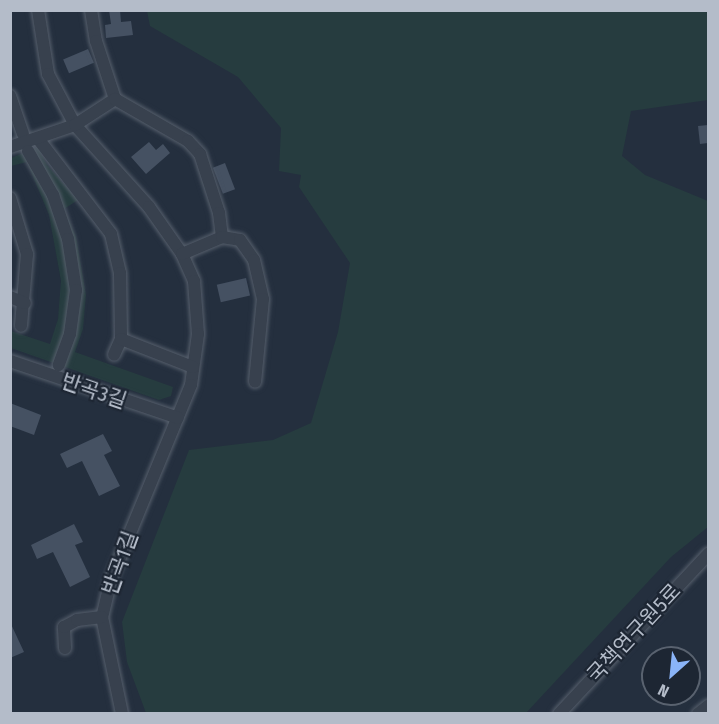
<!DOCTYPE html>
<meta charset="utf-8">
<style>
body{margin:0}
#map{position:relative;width:719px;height:724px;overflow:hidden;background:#242f3e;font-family:"Fira Sans Condensed","Noto Sans KR",sans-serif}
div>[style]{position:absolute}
.green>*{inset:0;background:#263c3f}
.building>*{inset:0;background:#455162;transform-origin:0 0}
.roads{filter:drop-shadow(0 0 2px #565f6c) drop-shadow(0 0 2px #565f6c)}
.minor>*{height:12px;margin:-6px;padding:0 6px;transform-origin:6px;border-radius:6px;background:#38414e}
span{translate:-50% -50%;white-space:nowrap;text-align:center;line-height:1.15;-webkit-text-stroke:4.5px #1d2633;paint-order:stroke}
.street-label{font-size:21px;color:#b4bcc9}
.frame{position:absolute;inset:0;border:12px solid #b4bcc9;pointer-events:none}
.north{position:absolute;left:641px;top:646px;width:60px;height:60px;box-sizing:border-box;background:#1d2633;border:2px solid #59626f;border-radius:50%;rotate:207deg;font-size:16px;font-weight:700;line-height:24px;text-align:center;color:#b4bcc9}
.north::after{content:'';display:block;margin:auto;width:21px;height:27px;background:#8ab4f8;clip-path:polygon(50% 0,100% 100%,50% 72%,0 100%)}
</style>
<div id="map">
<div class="green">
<i style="clip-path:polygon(147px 11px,708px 11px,708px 100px,631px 111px,622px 156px,645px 175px,708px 201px,708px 527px,671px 557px,526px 713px,146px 713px,127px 662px,122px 622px,189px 450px,273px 440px,311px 423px,338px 332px,350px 263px,299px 187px,301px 175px,279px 171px,281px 128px,238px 77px,150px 26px)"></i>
<i style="clip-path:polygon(38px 147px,47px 165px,78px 200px,64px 209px,76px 237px,86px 295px,83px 329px,75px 352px,173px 387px,171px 396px,159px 400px,11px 348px,11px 331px,50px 344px,58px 319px,61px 281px,49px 215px,27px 162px,11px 166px,11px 158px)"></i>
</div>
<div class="building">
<i style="clip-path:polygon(109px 10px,120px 10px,121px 22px,131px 21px,133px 35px,106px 38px,105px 25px,111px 24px)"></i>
<i style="left:88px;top:49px;width:15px;height:27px;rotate:67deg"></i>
<i style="clip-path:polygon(708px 125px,708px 143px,700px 144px,698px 126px)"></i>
<i style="clip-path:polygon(149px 142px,156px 150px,163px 144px,170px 153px,146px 174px,131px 157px)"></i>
<i style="left:225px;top:163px;width:28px;height:13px;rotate:69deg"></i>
<i style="left:246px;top:278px;width:18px;height:30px;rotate:77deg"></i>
<i style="clip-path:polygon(10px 403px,41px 415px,34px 435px,10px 426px)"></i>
<i style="clip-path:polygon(103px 434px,112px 451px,104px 455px,120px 486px,99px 496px,82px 461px,67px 468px,60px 454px)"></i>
<i style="clip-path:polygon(74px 524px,83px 542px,75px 545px,90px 577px,70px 587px,53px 552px,37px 559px,31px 545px)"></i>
<i style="clip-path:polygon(10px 622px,24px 652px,10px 658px)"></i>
</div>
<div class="roads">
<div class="minor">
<i style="left:38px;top:10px;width:65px;rotate:81.1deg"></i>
<i style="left:48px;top:74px;width:58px;rotate:62.1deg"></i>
<i style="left:75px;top:125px;width:110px;rotate:47.9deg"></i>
<i style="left:149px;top:207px;width:57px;rotate:54.9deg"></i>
<i style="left:182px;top:254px;width:30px;rotate:66deg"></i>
<i style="left:194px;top:281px;width:53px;rotate:85.7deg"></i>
<i style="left:198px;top:334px;width:51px;rotate:97.8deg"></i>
<i style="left:191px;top:385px;width:210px;rotate:112.4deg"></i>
<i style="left:111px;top:579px;width:39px;rotate:103deg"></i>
<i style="left:102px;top:617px;width:99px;rotate:78.3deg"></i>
<i style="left:91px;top:10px;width:31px;rotate:81deg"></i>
<i style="left:96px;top:41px;width:61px;rotate:71.9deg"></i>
<i style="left:10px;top:96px;width:40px;rotate:71.1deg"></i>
<i style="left:39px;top:140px;width:118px;rotate:52.5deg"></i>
<i style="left:111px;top:234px;width:40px;rotate:77deg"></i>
<i style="left:120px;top:273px;width:66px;rotate:89.1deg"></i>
<i style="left:121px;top:339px;width:17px;rotate:114deg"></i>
<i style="left:10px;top:147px;width:69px;rotate:-18.7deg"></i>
<i style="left:75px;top:125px;width:48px;rotate:-33deg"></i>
<i style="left:115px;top:99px;width:84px;rotate:29.9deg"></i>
<i style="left:188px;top:141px;width:18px;rotate:47deg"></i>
<i style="left:200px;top:154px;width:62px;rotate:72.1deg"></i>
<i style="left:219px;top:213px;width:24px;rotate:83deg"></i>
<i style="left:28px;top:151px;width:51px;rotate:60.4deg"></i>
<i style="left:53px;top:195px;width:46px;rotate:71.2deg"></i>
<i style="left:68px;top:239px;width:52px;rotate:81.1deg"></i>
<i style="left:76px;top:290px;width:44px;rotate:97.8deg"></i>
<i style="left:70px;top:334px;width:33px;rotate:110deg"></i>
<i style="left:10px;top:198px;width:59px;rotate:73.1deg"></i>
<i style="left:27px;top:254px;width:72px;rotate:94.8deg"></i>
<i style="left:182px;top:254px;width:43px;rotate:-23deg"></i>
<i style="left:222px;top:237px;width:18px;rotate:9deg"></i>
<i style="left:240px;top:240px;width:24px;rotate:55deg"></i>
<i style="left:254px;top:260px;width:40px;rotate:77deg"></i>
<i style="left:263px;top:299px;width:83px;rotate:95.5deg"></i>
<i style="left:10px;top:297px;width:16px;rotate:22deg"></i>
<i style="left:121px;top:339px;width:77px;rotate:21.3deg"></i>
<i style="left:10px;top:361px;width:177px;rotate:18.7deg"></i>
<i style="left:65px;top:648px;width:21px;rotate:-93deg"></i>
<i style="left:64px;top:627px;width:15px;rotate:-28deg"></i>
<i style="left:77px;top:620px;width:25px;rotate:-7deg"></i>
<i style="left:559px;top:714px;width:219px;rotate:-47deg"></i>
<i style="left:698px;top:714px;width:13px;rotate:-39deg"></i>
</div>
</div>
<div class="street-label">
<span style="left:94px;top:391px;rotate:19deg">반곡3길</span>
<span style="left:120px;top:563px;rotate:-70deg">반곡1길</span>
<span style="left:634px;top:633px;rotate:-47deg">국책연구원5로</span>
</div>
<div class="frame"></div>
<div class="north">N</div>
</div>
